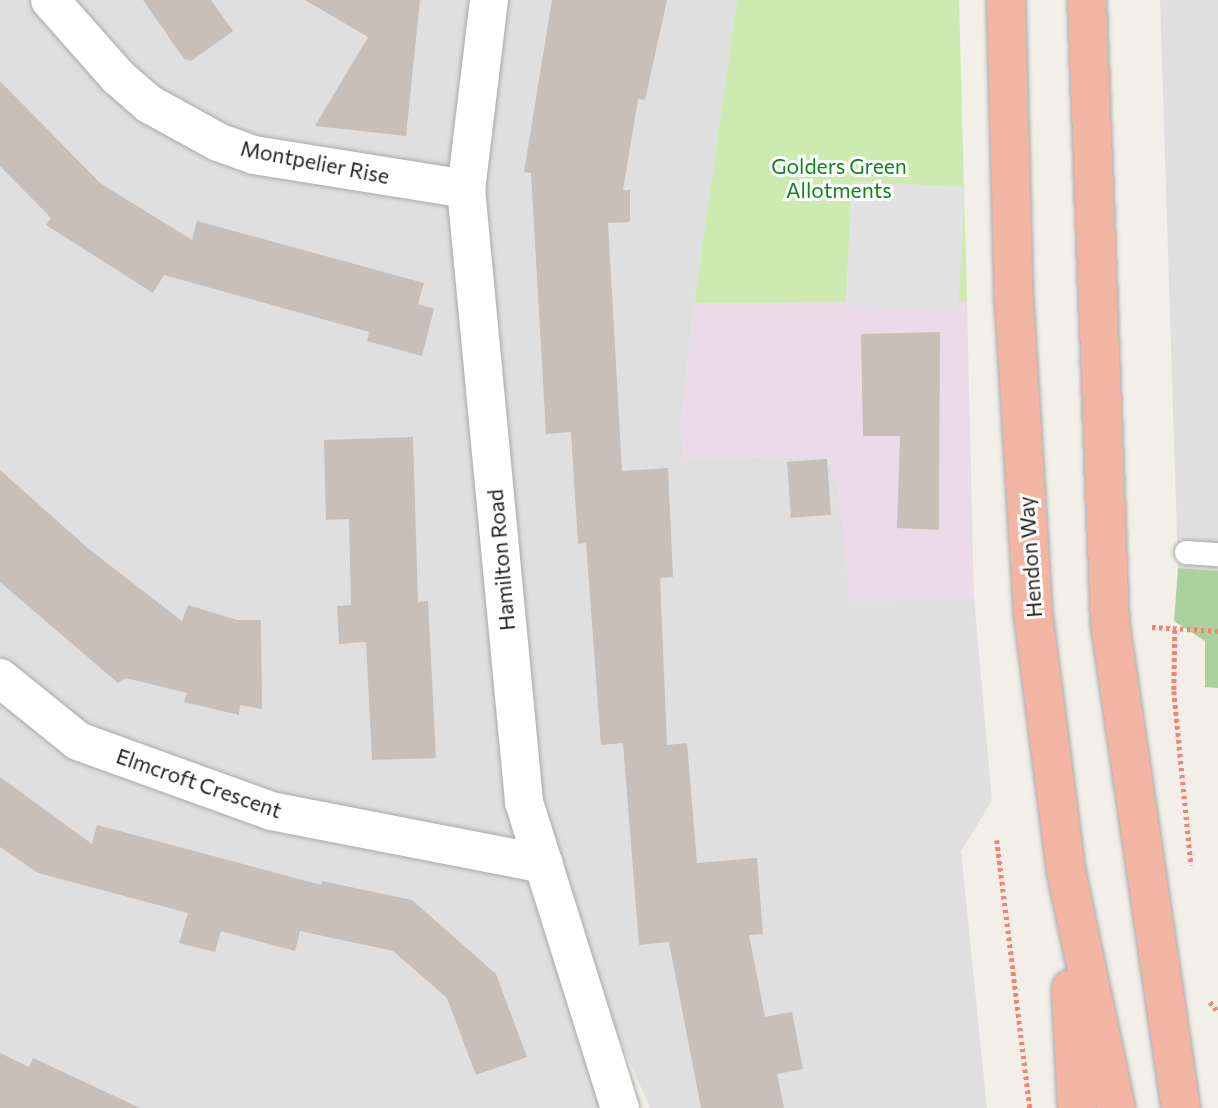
<!DOCTYPE html>
<style>
body{margin:0}
#map{position:relative;width:1218px;height:1108px;overflow:hidden;background:#f2efe9;font-family:Commissioner,sans-serif}
div>[style]{position:absolute}
.residential>*{inset:0;background:#e0dfdf}
.industrial>*{inset:0;background:#ebdbe8}
.grass>*{inset:0;background:#cdebb0}
.forest>*{inset:0;background:#add19e}
.parking>*{inset:0;background:#e2e2e2;transform-origin:0 0}
.building>*{inset:0;background:#c7bfb8;transform-origin:0 0}
.path>*{height:4.5px;margin-top:-2.25px;transform-origin:0;background:repeating-linear-gradient(90deg,#fa8072 0 3.5px,transparent 0 7px)}
.roads{filter:drop-shadow(0 0 2px #a9a9a9) drop-shadow(0 0 2px #a9a9a9)}
.service>*{height:23px;margin:-11.5px;padding:0 11.5px;transform-origin:11.5px;border-radius:11.5px;background:#fff}
.minor>*{height:38px;margin:-19px;padding:0 19px;transform-origin:19px;border-radius:19px;background:#fff}
.trunk>*{height:38px;margin:-19px;padding:0 19px;transform-origin:19px;border-radius:19px;background:#f2b4a3}
span{translate:-50% -50%;white-space:nowrap;text-align:center;line-height:1.15;-webkit-text-stroke:6px #fff;paint-order:stroke}
.street-label{font-size:21px;color:#222}
.park-label{font-size:21px;color:#0c8416}
</style>
<div id="map">
<div class="residential">
<i style="clip-path:polygon(0 0,737px 0,694px 303px,681px 425px,684px 458px,827px 457px,839px 490px,851px 601px,974px 597px,992px 801px,961px 851px,987px 1108px,650px 1108px,547px 873px,620px 1108px,0 1108px)"></i>
<i style="clip-path:polygon(1160px 0,1218px 0,1218px 571px,1178px 568px)"></i>
</div>
<div class="industrial">
<i style="clip-path:polygon(967px 302px,974px 597px,850px 602px,839px 490px,827px 457px,684px 458px,681px 425px,694px 303px)"></i>
</div>
<div class="grass">
<i style="clip-path:polygon(737px 0,959px 0,967px 302px,694px 303px)"></i>
</div>
<div class="forest">
<i style="clip-path:polygon(1178px 568px,1218px 571px,1218px 688px,1205px 687px,1205px 641px,1174px 621px)"></i>
</div>
<div class="parking">
<i style="left:852px;top:181px;width:113px;height:124px;rotate:3deg"></i>
</div>
<div class="building">
<i style="clip-path:polygon(143px 0,211px 0,233px 31px,191px 61px,184px 59px)"></i>
<i style="clip-path:polygon(305px 0,420px 0,406px 136px,315px 126px,368px 37px)"></i>
<i style="clip-path:polygon(552px 0,667px 0,645px 100px,638px 99px,623px 190px,630px 190px,630px 222px,608px 223px,622px 471px,668px 468px,673px 577px,660px 578px,667px 745px,687px 743px,697px 863px,757px 858px,763px 934px,749px 935px,765px 1017px,792px 1012px,803px 1069px,777px 1074px,784px 1108px,701px 1108px,669px 942px,639px 945px,623px 743px,601px 745px,586px 543px,578px 544px,571px 432px,546px 434px,531px 173px,524px 172px)"></i>
<i style="clip-path:polygon(0 81px,100px 183px,192px 240px,197px 221px,424px 283px,418px 304px,434px 309px,422px 356px,367px 341px,369px 332px,164px 275px,153px 293px,46px 225px,51px 218px,0 166px)"></i>
<i style="clip-path:polygon(940px 332px,939px 530px,897px 528px,900px 436px,863px 436px,861px 334px)"></i>
<i style="clip-path:polygon(413px 437px,418px 602px,428px 601px,436px 758px,372px 760px,366px 642px,339px 644px,337px 606px,351px 605px,349px 519px,326px 520px,324px 440px)"></i>
<i style="left:827px;top:459px;width:56px;height:40px;rotate:86deg"></i>
<i style="clip-path:polygon(0 470px,90px 550px,182px 621px,188px 605px,237px 620px,261px 620px,262px 709px,240px 705px,239px 715px,184px 702px,187px 693px,126px 678px,118px 683px,0 582px)"></i>
<i style="clip-path:polygon(0 777px,92px 844px,97px 825px,321px 885px,322px 881px,412px 900px,496px 974px,527px 1057px,476px 1075px,447px 998px,393px 951px,300px 931px,295px 951px,221px 931px,215px 952px,179px 943px,188px 913px,38px 873px,0 847px)"></i>
<i style="clip-path:polygon(0 1053px,29px 1067px,33px 1058px,140px 1108px,0 1108px)"></i>
</div>
<div class="path">
<i style="left:1152px;top:627px;width:66px;rotate:3.5deg"></i>
<i style="left:1175px;top:630px;width:61px;rotate:90.9deg"></i>
<i style="left:1174px;top:691px;width:175px;rotate:84.4deg"></i>
<i style="left:997px;top:840px;width:270px;rotate:83deg"></i>
<i style="left:1210px;top:1002px;width:13px;rotate:51deg"></i>
</div>
<div class="roads">
<div class="service">
<i style="left:1186px;top:552px;width:32px;rotate:4deg"></i>
</div>
<div class="minor">
<i style="left:50px;top:0;width:103px;rotate:48.6deg"></i>
<i style="left:118px;top:77px;width:41px;rotate:41.1deg"></i>
<i style="left:149px;top:104px;width:79px;rotate:28.8deg"></i>
<i style="left:218px;top:142px;width:38px;rotate:20deg"></i>
<i style="left:254px;top:155px;width:215px;rotate:9.1deg"></i>
<i style="left:489px;top:0;width:190px;rotate:96.9deg"></i>
<i style="left:466px;top:189px;width:616px;rotate:84.59deg"></i>
<i style="left:524px;top:802px;width:321px;rotate:72.6deg"></i>
<i style="left:0;top:678px;width:100px;rotate:38.9deg"></i>
<i style="left:78px;top:741px;width:205px;rotate:19.9deg"></i>
<i style="left:271px;top:811px;width:278px;rotate:11deg"></i>
</div>
<div class="trunk">
<i style="left:1006px;top:0;width:300px;rotate:88.5deg"></i>
<i style="left:1014px;top:300px;width:314px;rotate:86.5deg"></i>
<i style="left:1033px;top:613px;width:260px;rotate:82.7deg"></i>
<i style="left:1066px;top:871px;width:242px;rotate:78.1deg"></i>
<i style="left:1087px;top:0;width:623px;rotate:87.89deg"></i>
<i style="left:1110px;top:623px;width:490px;rotate:81.7deg"></i>
<i style="left:1071px;top:989px;width:119px;rotate:87.1deg"></i>
</div>
</div>
<div class="street-label">
<span style="left:315px;top:162px;rotate:11deg">Montpelier Rise</span>
<span style="left:1030px;top:557px;rotate:-94deg">Hendon Way</span>
<span style="left:501px;top:560px;rotate:-95deg">Hamilton Road</span>
<span style="left:199px;top:783px;rotate:19deg">Elmcroft Crescent</span>
</div>
<div class="park-label">
<span style="left:839px;top:178px">Golders Green<br>Allotments</span>
</div>
</div>
